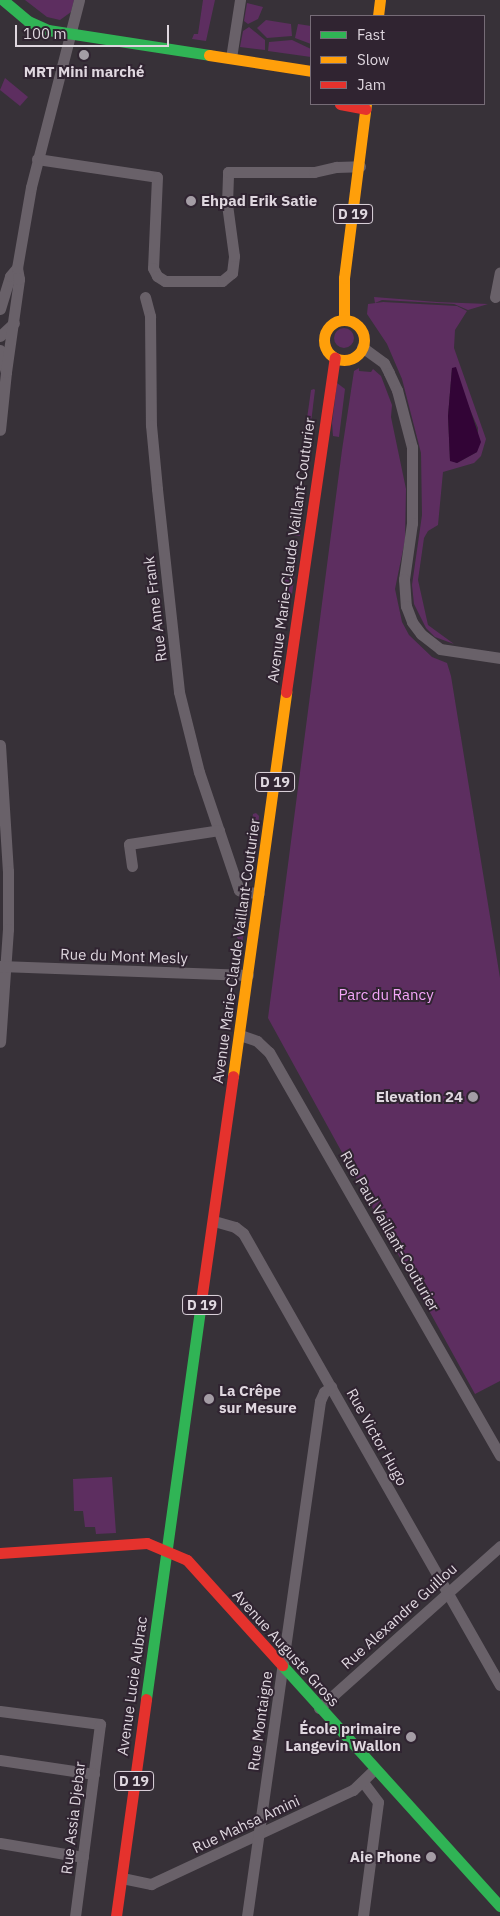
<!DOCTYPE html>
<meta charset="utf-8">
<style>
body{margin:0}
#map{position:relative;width:500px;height:1916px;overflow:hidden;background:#373138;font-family:"IBM Plex Sans",sans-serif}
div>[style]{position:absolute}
.green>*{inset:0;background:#5d2e60}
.round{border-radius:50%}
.water>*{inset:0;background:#320436}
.street>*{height:11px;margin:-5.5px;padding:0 5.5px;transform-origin:5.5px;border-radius:5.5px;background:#696169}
.fast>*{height:11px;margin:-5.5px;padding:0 5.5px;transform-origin:5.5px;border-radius:5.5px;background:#30b455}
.slow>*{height:11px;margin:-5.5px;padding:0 5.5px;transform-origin:5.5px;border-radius:5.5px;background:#ff9f0a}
.slow>.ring{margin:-5.5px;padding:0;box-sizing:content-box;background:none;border:11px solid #ff9f0a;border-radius:50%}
.jam>*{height:11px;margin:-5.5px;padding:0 5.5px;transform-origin:5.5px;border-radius:5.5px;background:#e5322d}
.dots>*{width:14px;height:14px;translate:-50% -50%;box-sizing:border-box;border:2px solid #302431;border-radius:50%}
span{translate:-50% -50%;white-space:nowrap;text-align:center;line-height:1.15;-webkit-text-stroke:4px #302431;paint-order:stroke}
.shield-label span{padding:1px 4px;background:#302431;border:1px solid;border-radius:4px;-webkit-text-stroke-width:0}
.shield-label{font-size:14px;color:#dfd7df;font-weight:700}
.poi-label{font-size:15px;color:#dfd7df;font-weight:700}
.left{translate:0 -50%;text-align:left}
.right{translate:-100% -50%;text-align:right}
.street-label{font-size:15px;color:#dfd7df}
.park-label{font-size:15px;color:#f4a6f9}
.legend{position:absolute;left:310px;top:15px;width:175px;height:90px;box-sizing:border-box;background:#302431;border:1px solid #766c77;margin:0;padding:6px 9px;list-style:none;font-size:15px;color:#dfd7df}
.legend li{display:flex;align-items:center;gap:10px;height:25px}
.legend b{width:25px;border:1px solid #766c77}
.scale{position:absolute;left:15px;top:25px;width:154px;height:22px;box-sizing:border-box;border:2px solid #dfd7df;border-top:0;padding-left:6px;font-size:15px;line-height:18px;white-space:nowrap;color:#dfd7df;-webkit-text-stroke:4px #302431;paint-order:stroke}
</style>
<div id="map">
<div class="green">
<i style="clip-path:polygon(25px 0,74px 0,71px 12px,60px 20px,47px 17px)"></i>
<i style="clip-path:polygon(203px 0,215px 0,206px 41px,192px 39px,194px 34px,198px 34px)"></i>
<i style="clip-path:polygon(247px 3px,263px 7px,258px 19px,248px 24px,244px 21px)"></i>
<i style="clip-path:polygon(266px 20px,291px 24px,292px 36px,267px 38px,257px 28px)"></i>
<i style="clip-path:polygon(298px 24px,311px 26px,311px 44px,295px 38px)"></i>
<i style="clip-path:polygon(249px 27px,265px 40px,265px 50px,240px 47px,243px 31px)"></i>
<i style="clip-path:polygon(292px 40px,311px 49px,311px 57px,268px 51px,269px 42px)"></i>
<i style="clip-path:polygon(5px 78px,28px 97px,20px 106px,0 90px)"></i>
<i style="clip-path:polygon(374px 297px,437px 302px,488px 304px,468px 310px,454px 304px,382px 300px,375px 303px)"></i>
<i style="clip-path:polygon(evenodd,383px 302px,457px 306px,467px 311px,455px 330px,454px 348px,486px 439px,481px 456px,474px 463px,443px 472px,438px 525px,428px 531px,424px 538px,418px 580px,428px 625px,454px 644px,435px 637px,426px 628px,414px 604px,412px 585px,422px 515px,421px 453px,402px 379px,387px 344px,367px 314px,368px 304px,383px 302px,452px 368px,478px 428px,477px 452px,457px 463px,450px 460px,448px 416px,452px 368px)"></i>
<i class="round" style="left:334px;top:328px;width:20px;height:20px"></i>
<i style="clip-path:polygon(359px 368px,359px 371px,371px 372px,373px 369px,381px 376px,392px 405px,391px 417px,406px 489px,405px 540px,395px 589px,402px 622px,409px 635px,432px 657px,447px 663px,451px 676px,500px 978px,500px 1381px,475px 1394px,268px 1018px,342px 450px,354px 371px)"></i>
<i style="clip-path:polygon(337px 383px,345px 389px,339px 437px,333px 436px,332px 423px)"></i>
<i style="clip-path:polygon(314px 389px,315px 390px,307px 455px,302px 454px,311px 390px)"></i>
<i style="clip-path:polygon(299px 496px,304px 496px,300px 536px,291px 535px)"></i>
<i style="clip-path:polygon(290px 542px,296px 546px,299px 544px,292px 594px,284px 590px)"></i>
<i style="clip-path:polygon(256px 813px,259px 816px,256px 856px,253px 857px,248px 852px,253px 814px)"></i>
<i style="clip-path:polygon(240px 900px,247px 907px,242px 945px,236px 936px)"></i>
<i style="clip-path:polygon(112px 1477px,116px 1533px,96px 1534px,95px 1527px,85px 1527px,83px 1511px,74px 1511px,73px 1479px)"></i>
</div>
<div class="water">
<i style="clip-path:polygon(456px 367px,481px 442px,477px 452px,457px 463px,450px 461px,448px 416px,452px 368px)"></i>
</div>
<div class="street">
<i style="left:231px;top:58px;width:59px;rotate:-81.2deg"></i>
<i style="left:37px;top:159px;width:121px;rotate:8.5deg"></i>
<i style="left:157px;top:177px;width:91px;rotate:92.5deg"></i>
<i style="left:153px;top:268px;width:9px;rotate:63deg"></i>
<i style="left:157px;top:276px;width:9px;rotate:32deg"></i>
<i style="left:165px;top:281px;width:57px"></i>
<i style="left:222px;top:281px;width:13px;rotate:-39deg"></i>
<i style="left:232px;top:273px;width:17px;rotate:-83deg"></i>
<i style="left:234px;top:256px;width:52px;rotate:-97.7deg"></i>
<i style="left:227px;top:204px;width:32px;rotate:-88deg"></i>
<i style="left:228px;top:172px;width:86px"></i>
<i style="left:314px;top:172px;width:23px;rotate:-13deg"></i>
<i style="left:336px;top:167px;width:24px;rotate:-2deg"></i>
<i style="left:145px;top:297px;width:20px;rotate:75deg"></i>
<i style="left:150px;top:316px;width:109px;rotate:89.5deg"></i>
<i style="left:151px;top:425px;width:64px;rotate:84.6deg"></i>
<i style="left:157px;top:489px;width:204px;rotate:83.8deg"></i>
<i style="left:179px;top:692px;width:82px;rotate:76deg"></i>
<i style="left:199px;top:772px;width:125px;rotate:71.3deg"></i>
<i style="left:239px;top:890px;width:20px;rotate:11deg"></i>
<i style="left:495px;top:297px;width:25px;rotate:-79deg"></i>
<i style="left:0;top:309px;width:34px;rotate:-73deg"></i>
<i style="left:10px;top:276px;width:11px;rotate:-49deg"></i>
<i style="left:0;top:336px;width:19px;rotate:-43deg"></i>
<i style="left:362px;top:347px;width:27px;rotate:36deg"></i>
<i style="left:384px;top:363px;width:11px;rotate:63deg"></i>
<i style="left:389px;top:373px;width:19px;rotate:65deg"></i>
<i style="left:397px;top:390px;width:59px;rotate:75.3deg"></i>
<i style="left:412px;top:447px;width:76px;rotate:90deg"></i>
<i style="left:412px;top:523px;width:57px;rotate:98.1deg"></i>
<i style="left:404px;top:579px;width:27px;rotate:86deg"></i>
<i style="left:406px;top:606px;width:17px;rotate:69deg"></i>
<i style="left:412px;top:622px;width:15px;rotate:53deg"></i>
<i style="left:421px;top:634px;width:24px;rotate:38deg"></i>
<i style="left:440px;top:649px;width:61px;rotate:8.5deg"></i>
<i style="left:0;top:350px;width:23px;rotate:75deg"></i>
<i style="left:6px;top:372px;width:58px;rotate:95.9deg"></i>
<i style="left:6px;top:372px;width:94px;rotate:-82deg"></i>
<i style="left:19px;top:279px;width:11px;rotate:-100deg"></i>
<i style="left:17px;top:268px;width:82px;rotate:-80.2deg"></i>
<i style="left:31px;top:187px;width:193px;rotate:-75.6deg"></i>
<i style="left:0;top:745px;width:126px;rotate:86.4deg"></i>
<i style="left:8px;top:871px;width:58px;rotate:90deg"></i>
<i style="left:8px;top:929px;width:113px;rotate:94deg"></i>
<i style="left:132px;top:866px;width:22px;rotate:-98deg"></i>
<i style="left:129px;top:844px;width:91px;rotate:-8.8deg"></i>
<i style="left:0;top:966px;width:248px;rotate:2.1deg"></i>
<i style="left:240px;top:1035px;width:18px;rotate:19deg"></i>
<i style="left:257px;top:1041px;width:16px;rotate:43deg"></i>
<i style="left:269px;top:1052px;width:465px;rotate:60.2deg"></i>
<i style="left:214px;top:1221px;width:22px;rotate:16deg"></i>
<i style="left:235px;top:1227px;width:10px;rotate:37deg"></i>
<i style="left:243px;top:1233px;width:520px;rotate:60.38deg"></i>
<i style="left:319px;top:1708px;width:243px;rotate:-41.8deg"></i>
<i style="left:0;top:1711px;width:101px;rotate:7.4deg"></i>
<i style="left:100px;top:1724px;width:194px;rotate:97.4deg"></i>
<i style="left:0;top:1760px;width:95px;rotate:8.5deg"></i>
<i style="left:363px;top:1782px;width:25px;rotate:53deg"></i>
<i style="left:378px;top:1802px;width:115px;rotate:97.5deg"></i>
<i style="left:0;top:1843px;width:84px;rotate:9.6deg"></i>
<i style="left:122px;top:1878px;width:30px;rotate:12deg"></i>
<i style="left:151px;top:1884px;width:223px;rotate:-25deg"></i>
<i style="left:353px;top:1790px;width:30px;rotate:-44deg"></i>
<i style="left:247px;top:1916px;width:520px;rotate:-81.93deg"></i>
<i style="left:320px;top:1401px;width:10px;rotate:-66deg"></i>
<i style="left:324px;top:1392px;width:9px;rotate:-36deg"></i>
</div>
<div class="fast">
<i style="left:3px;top:0;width:33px;rotate:40deg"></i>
<i style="left:28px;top:21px;width:22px;rotate:24deg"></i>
<i style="left:48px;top:30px;width:163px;rotate:8.8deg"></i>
<i style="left:282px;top:1665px;width:325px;rotate:47.9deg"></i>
<i style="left:146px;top:1699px;width:402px;rotate:-82.1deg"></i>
</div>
<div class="slow">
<i style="left:378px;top:16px;width:16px;rotate:-83deg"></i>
<i style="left:209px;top:55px;width:103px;rotate:8.9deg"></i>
<i style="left:344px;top:320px;width:42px;rotate:-90deg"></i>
<i style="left:344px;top:278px;width:175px;rotate:-82.8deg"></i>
<i class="ring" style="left:324px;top:320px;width:29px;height:29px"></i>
<i style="left:233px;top:1076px;width:388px;rotate:-82.1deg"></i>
</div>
<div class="jam">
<i style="left:340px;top:104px;width:26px;rotate:11deg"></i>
<i style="left:286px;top:692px;width:338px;rotate:-81.7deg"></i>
<i style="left:201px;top:1301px;width:227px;rotate:-81.9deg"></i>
<i style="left:0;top:1553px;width:147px;rotate:-3.9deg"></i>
<i style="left:147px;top:1543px;width:43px;rotate:23deg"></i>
<i style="left:187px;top:1560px;width:142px;rotate:47.9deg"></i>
<i style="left:116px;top:1916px;width:219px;rotate:-82.1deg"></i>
</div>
<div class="dots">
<i style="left:84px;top:55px;background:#a49da5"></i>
<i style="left:191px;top:201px;background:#a49da5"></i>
<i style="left:473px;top:1097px;background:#a49da5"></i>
<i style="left:209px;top:1399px;background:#a49da5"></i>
<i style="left:411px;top:1737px;background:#a49da5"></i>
<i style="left:431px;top:1857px;background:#a49da5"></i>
</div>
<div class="shield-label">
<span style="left:353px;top:214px">D 19</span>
<span style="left:275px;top:782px">D 19</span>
<span style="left:202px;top:1305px">D 19</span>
<span style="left:134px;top:1781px">D 19</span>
</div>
<div class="poi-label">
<span style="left:84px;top:72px">MRT Mini marché</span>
<span class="left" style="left:201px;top:201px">Ehpad Erik Satie</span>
<span class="right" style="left:463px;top:1097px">Elevation 24</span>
<span class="left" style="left:219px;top:1399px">La Crêpe<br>sur Mesure</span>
<span class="right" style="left:401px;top:1737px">École primaire<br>Langevin Wallon</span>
<span class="right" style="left:421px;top:1857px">Aie Phone</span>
</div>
<div class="street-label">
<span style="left:291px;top:550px;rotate:-82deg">Avenue Marie-Claude Vaillant-Couturier</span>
<span style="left:155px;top:609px;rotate:-97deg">Rue Anne Frank</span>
<span style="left:236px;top:951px;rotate:-82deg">Avenue Marie-Claude Vaillant-Couturier</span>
<span style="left:124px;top:956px;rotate:2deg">Rue du Mont Mesly</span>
<span style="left:390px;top:1231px;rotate:60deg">Rue Paul Vaillant-Couturier</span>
<span style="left:377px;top:1437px;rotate:61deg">Rue Victor Hugo</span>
<span style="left:399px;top:1616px;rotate:-42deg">Rue Alexandre Guillou</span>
<span style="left:286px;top:1648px;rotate:48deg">Avenue Auguste Gross</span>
<span style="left:132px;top:1686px;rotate:-82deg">Avenue Lucie Aubrac</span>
<span style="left:260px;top:1721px;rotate:-82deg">Rue Montaigne</span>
<span style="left:73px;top:1818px;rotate:-83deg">Rue Assia Djebar</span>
<span style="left:246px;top:1824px;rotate:-25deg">Rue Mahsa Amini</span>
</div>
<div class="park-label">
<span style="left:386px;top:995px">Parc du Rancy</span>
</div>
<ul class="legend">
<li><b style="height:6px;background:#30b455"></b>Fast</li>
<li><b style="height:6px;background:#ff9f0a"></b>Slow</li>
<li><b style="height:6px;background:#e5322d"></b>Jam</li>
</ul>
<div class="scale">100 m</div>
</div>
